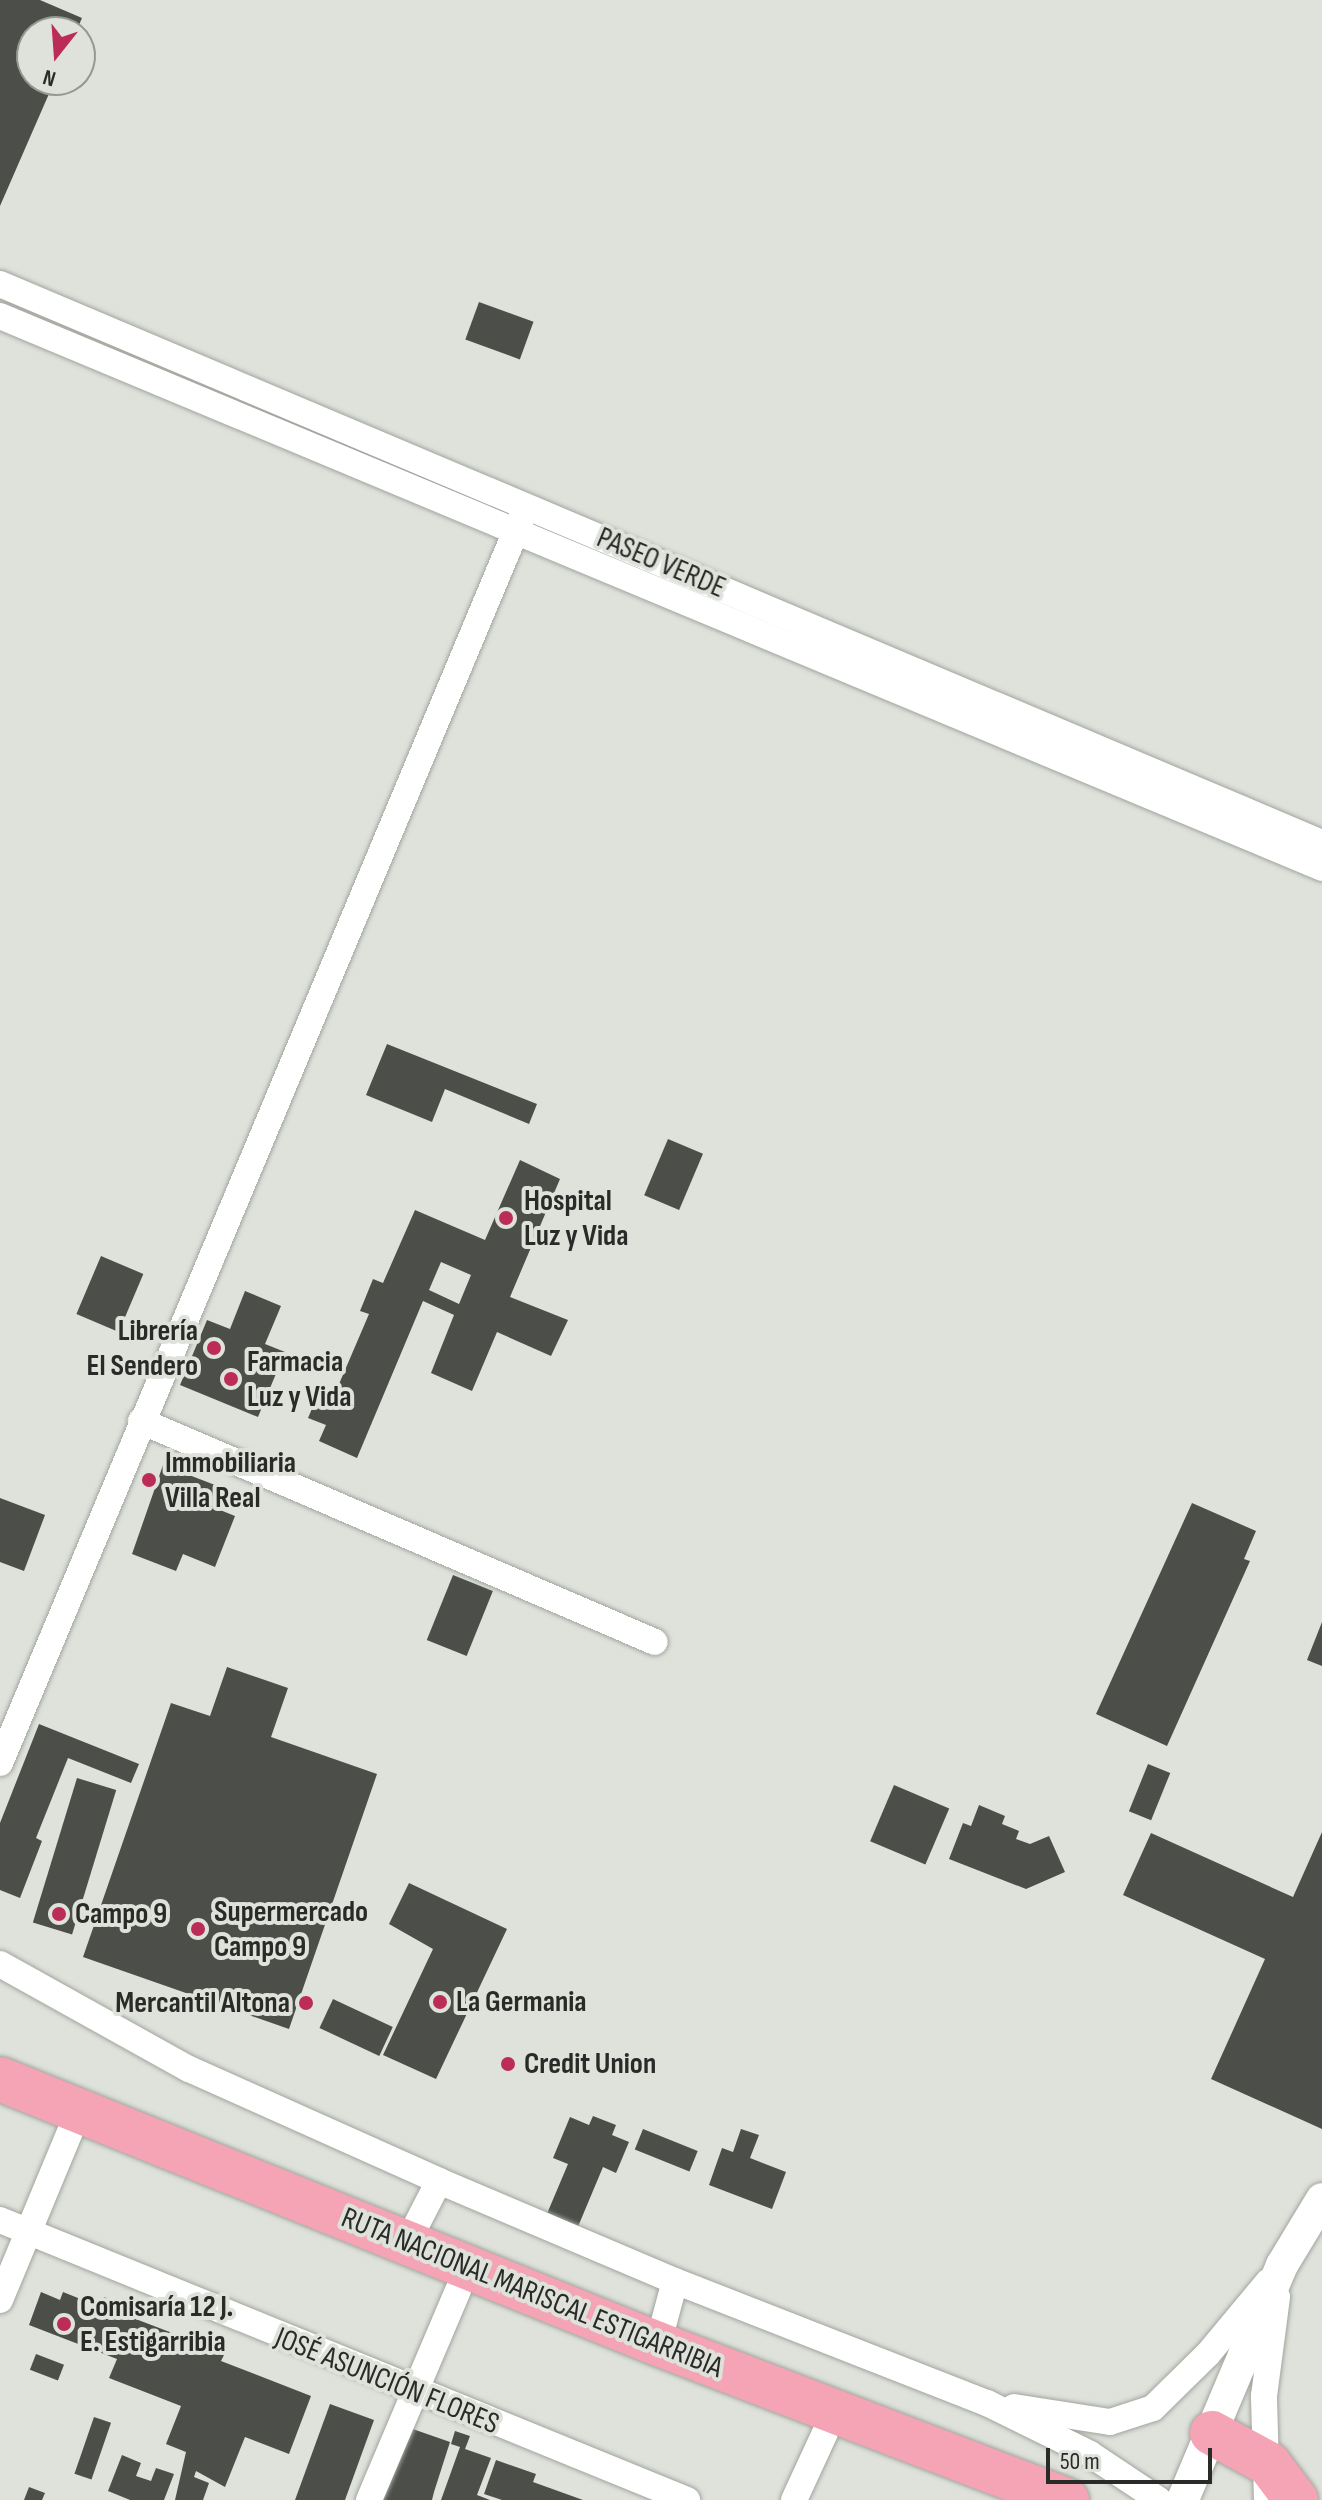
<!DOCTYPE html>
<meta charset="utf-8">
<style>
body{margin:0}
#map{position:relative;width:1322px;height:2500px;overflow:hidden;background:#dee2db;font-family:"Sofia Sans Condensed",sans-serif}
div>[style]{position:absolute}
.building>*{inset:0;background:#4c4f49;transform-origin:0 0}
.roads{filter:drop-shadow(0 0 2px #a1a59d) drop-shadow(0 0 2px #a1a59d)}
.minor>*{height:26px;margin:-13px;padding:0 13px;transform-origin:13px;border-radius:13px;background:#fff}
.tertiary>*{height:32px;margin:-16px;padding:0 16px;transform-origin:16px;border-radius:16px;background:#fff}
.trunk>*{height:44px;margin:-22px;padding:0 22px;transform-origin:22px;border-radius:22px;background:#f4a4b4}
.dots>*{width:22px;height:22px;translate:-50% -50%;box-sizing:border-box;border:4px solid #dee2db;border-radius:50%}
span{translate:-50% -50%;white-space:nowrap;text-align:center;line-height:1.15;-webkit-text-stroke:8px #dee2db;paint-order:stroke}
.street-label{font-size:30px;color:#292b28}
.poi-label{font-size:30px;color:#292b28;font-weight:700}
.left{translate:0 -50%;text-align:left}
.right{translate:-100% -50%;text-align:right}
.north{position:absolute;left:16px;top:16px;width:80px;height:80px;box-sizing:border-box;background:#dee2db;border:2px solid #969993;border-radius:50%;rotate:197deg;font-size:22px;font-weight:700;line-height:32px;text-align:center;color:#292b28}
.north::after{content:'';display:block;margin:auto;width:28px;height:36px;background:#bb2c58;clip-path:polygon(50% 0,100% 100%,50% 72%,0 100%)}
.scale{position:absolute;left:1046px;top:2448px;width:166px;height:36px;box-sizing:border-box;border:4px solid #292b28;border-top:0;padding-left:10px;font-size:24px;line-height:28px;white-space:nowrap;color:#292b28;-webkit-text-stroke:6px #dee2db;paint-order:stroke}
</style>
<div id="map">
<div class="building">
<i style="clip-path:polygon(0 0,40px 0,82px 18px,76px 32px,32px 32px,32px 80px,55px 80px,0 206px)"></i>
<i style="left:479px;top:302px;width:58px;height:40px;rotate:20deg"></i>
<i style="clip-path:polygon(387px 1044px,537px 1104px,529px 1124px,445px 1089px,432px 1122px,366px 1095px)"></i>
<i style="left:668px;top:1139px;width:38px;height:61px;rotate:23deg"></i>
<i style="clip-path:polygon(evenodd,520px 1160px,560px 1179px,510px 1297px,568px 1320px,551px 1356px,497px 1332px,472px 1391px,431px 1373px,454px 1315px,423px 1301px,357px 1458px,319px 1441px,326px 1425px,308px 1418px,322px 1385px,336px 1391px,369px 1314px,360px 1311px,373px 1279px,383px 1283px,415px 1210px,485px 1240px,520px 1160px,441px 1262px,471px 1275px,459px 1304px,429px 1290px,441px 1262px)"></i>
<i style="left:101px;top:1256px;width:46px;height:63px;rotate:23deg"></i>
<i style="clip-path:polygon(245px 1291px,281px 1306px,265px 1344px,285px 1352px,258px 1417px,180px 1385px,207px 1320px,230px 1329px)"></i>
<i style="clip-path:polygon(163px 1465px,228px 1490px,220px 1510px,235px 1516px,215px 1567px,183px 1554px,176px 1571px,132px 1554px)"></i>
<i style="clip-path:polygon(0 1498px,45px 1515px,24px 1571px,0 1562px)"></i>
<i style="clip-path:polygon(1192px 1503px,1256px 1531px,1244px 1559px,1250px 1561px,1167px 1746px,1096px 1714px)"></i>
<i style="left:453px;top:1575px;width:43px;height:70px;rotate:22deg"></i>
<i style="clip-path:polygon(1322px 1622px,1322px 1666px,1307px 1660px)"></i>
<i style="clip-path:polygon(227px 1667px,288px 1688px,271px 1737px,377px 1774px,289px 2029px,83px 1957px,171px 1703px,210px 1716px)"></i>
<i style="clip-path:polygon(39px 1724px,139px 1764px,131px 1783px,68px 1758px,36px 1838px,42px 1841px,20px 1898px,0 1890px,0 1823px)"></i>
<i style="left:1148px;top:1764px;width:24px;height:51px;rotate:22deg"></i>
<i style="left:77px;top:1778px;width:41px;height:151px;rotate:17deg"></i>
<i style="left:894px;top:1785px;width:60px;height:61px;rotate:23deg"></i>
<i style="clip-path:polygon(979px 1805px,1005px 1816px,1002px 1824px,1019px 1831px,1016px 1839px,1030px 1844px,1049px 1836px,1065px 1872px,1026px 1889px,949px 1859px,963px 1823px,971px 1826px)"></i>
<i style="clip-path:polygon(1322px 1832px,1322px 2129px,1211px 2079px,1265px 1959px,1123px 1895px,1151px 1833px,1293px 1897px)"></i>
<i style="clip-path:polygon(409px 1883px,507px 1929px,436px 2079px,383px 2055px,433px 1949px,389px 1924px)"></i>
<i style="left:333px;top:1999px;width:66px;height:32px;rotate:25deg"></i>
<i style="clip-path:polygon(593px 2116px,616px 2125px,612px 2135px,629px 2142px,616px 2173px,603px 2167px,577px 2229px,546px 2216px,568px 2164px,553px 2158px,570px 2117px,589px 2125px)"></i>
<i style="left:643px;top:2129px;width:59px;height:22px;rotate:22deg"></i>
<i style="clip-path:polygon(741px 2129px,759px 2135px,750px 2158px,786px 2172px,772px 2209px,709px 2185px,722px 2148px,733px 2152px)"></i>
<i style="clip-path:polygon(41px 2292px,60px 2300px,63px 2292px,83px 2300px,80px 2307px,97px 2314px,104px 2297px,136px 2309px,133px 2318px,225px 2353px,221px 2361px,311px 2396px,289px 2454px,245px 2437px,225px 2487px,196px 2471px,194px 2477px,209px 2483px,203px 2500px,175px 2500px,186px 2452px,166px 2444px,181px 2406px,109px 2378px,117px 2359px,29px 2325px)"></i>
<i style="left:36px;top:2354px;width:30px;height:17px;rotate:21deg"></i>
<i style="clip-path:polygon(330px 2404px,374px 2420px,345px 2500px,295px 2500px)"></i>
<i style="left:94px;top:2417px;width:18px;height:60px;rotate:19deg"></i>
<i style="clip-path:polygon(407px 2427px,450px 2442px,434px 2492px,432px 2500px,381px 2500px)"></i>
<i style="clip-path:polygon(455px 2431px,470px 2436px,465px 2449px,491px 2458px,477px 2495px,490px 2500px,441px 2500px,460px 2447px,451px 2444px)"></i>
<i style="clip-path:polygon(122px 2455px,141px 2463px,136px 2476px,151px 2481px,156px 2468px,174px 2474px,164px 2500px,130px 2500px,108px 2491px)"></i>
<i style="clip-path:polygon(496px 2460px,536px 2474px,533px 2482px,583px 2500px,502px 2500px,484px 2494px)"></i>
<i style="clip-path:polygon(29px 2487px,45px 2493px,42px 2500px,24px 2500px)"></i>
</div>
<div class="roads">
<div class="minor">
<i style="left:0;top:284px;width:1435px;rotate:22.92deg"></i>
<i style="left:0;top:316px;width:1433px;rotate:22.66deg"></i>
<i style="left:141px;top:1421px;width:559px;rotate:23.27deg"></i>
<i style="left:0;top:1763px;width:1349px;rotate:-67.28deg"></i>
<i style="left:0;top:1964px;width:216px;rotate:29.1deg"></i>
<i style="left:189px;top:2069px;width:274px;rotate:24.1deg"></i>
<i style="left:439px;top:2181px;width:70px;rotate:117.3deg"></i>
<i style="left:439px;top:2181px;width:256px;rotate:23deg"></i>
<i style="left:675px;top:2281px;width:335px;rotate:21.4deg"></i>
<i style="left:987px;top:2403px;width:115px;rotate:26.3deg"></i>
<i style="left:1090px;top:2454px;width:83px;rotate:33.7deg"></i>
<i style="left:0;top:2220px;width:742px;rotate:22.17deg"></i>
<i style="left:0;top:2300px;width:187px;rotate:-67.4deg"></i>
<i style="left:658px;top:2344px;width:65px;rotate:-74.9deg"></i>
<i style="left:1014px;top:2407px;width:97px;rotate:8.9deg"></i>
<i style="left:1110px;top:2422px;width:45px;rotate:-18deg"></i>
<i style="left:1153px;top:2408px;width:77px;rotate:-44.5deg"></i>
<i style="left:1208px;top:2354px;width:94px;rotate:-50.2deg"></i>
<i style="left:369px;top:2500px;width:228px;rotate:-67deg"></i>
<i style="left:794px;top:2500px;width:74px;rotate:-65.2deg"></i>
<i style="left:1267px;top:2500px;width:104px;rotate:-91.7deg"></i>
<i style="left:1264px;top:2396px;width:100px;rotate:-82.5deg"></i>
</div>
<div class="tertiary">
<i style="left:1184px;top:2497px;width:252px;rotate:-67.1deg"></i>
<i style="left:1282px;top:2265px;width:77px;rotate:-58.8deg"></i>
</div>
<div class="trunk">
<i style="left:0;top:2079px;width:709px;rotate:21.94deg"></i>
<i style="left:658px;top:2344px;width:438px;rotate:20.9deg"></i>
<i style="left:1212px;top:2433px;width:65px;rotate:28.5deg"></i>
<i style="left:1269px;top:2464px;width:45px;rotate:53.1deg"></i>
</div>
</div>
<div class="dots">
<i style="left:506px;top:1218px;background:#bb2c58"></i>
<i style="left:214px;top:1348px;background:#bb2c58"></i>
<i style="left:231px;top:1379px;background:#bb2c58"></i>
<i style="left:149px;top:1480px;background:#bb2c58"></i>
<i style="left:59px;top:1914px;background:#bb2c58"></i>
<i style="left:198px;top:1929px;background:#bb2c58"></i>
<i style="left:440px;top:2002px;background:#bb2c58"></i>
<i style="left:306px;top:2003px;background:#bb2c58"></i>
<i style="left:508px;top:2064px;background:#bb2c58"></i>
<i style="left:64px;top:2324px;background:#bb2c58"></i>
</div>
<div class="street-label">
<span style="left:661px;top:563px;rotate:23deg">PASEO VERDE</span>
<span style="left:532px;top:2293px;rotate:22deg">RUTA NACIONAL MARISCAL ESTIGARRIBIA</span>
<span style="left:387px;top:2381px;rotate:22deg">JOSÉ ASUNCIÓN FLORES</span>
</div>
<div class="poi-label">
<span class="left" style="left:524px;top:1218px">Hospital<br>Luz y Vida</span>
<span class="right" style="left:198px;top:1348px">Librería<br>El Sendero</span>
<span class="left" style="left:247px;top:1379px">Farmacia<br>Luz y Vida</span>
<span class="left" style="left:165px;top:1480px">Immobiliaria<br>Villa Real</span>
<span class="left" style="left:214px;top:1929px">Supermercado<br>Campo 9</span>
<span class="left" style="left:75px;top:1914px">Campo 9</span>
<span class="left" style="left:456px;top:2002px">La Germania</span>
<span class="right" style="left:290px;top:2003px">Mercantil Altona</span>
<span class="left" style="left:524px;top:2064px">Credit Union</span>
<span class="left" style="left:80px;top:2324px">Comisaría 12 J.<br>E. Estigarribia</span>
</div>
<div class="north">N</div>
<div class="scale">50 m</div>
</div>
